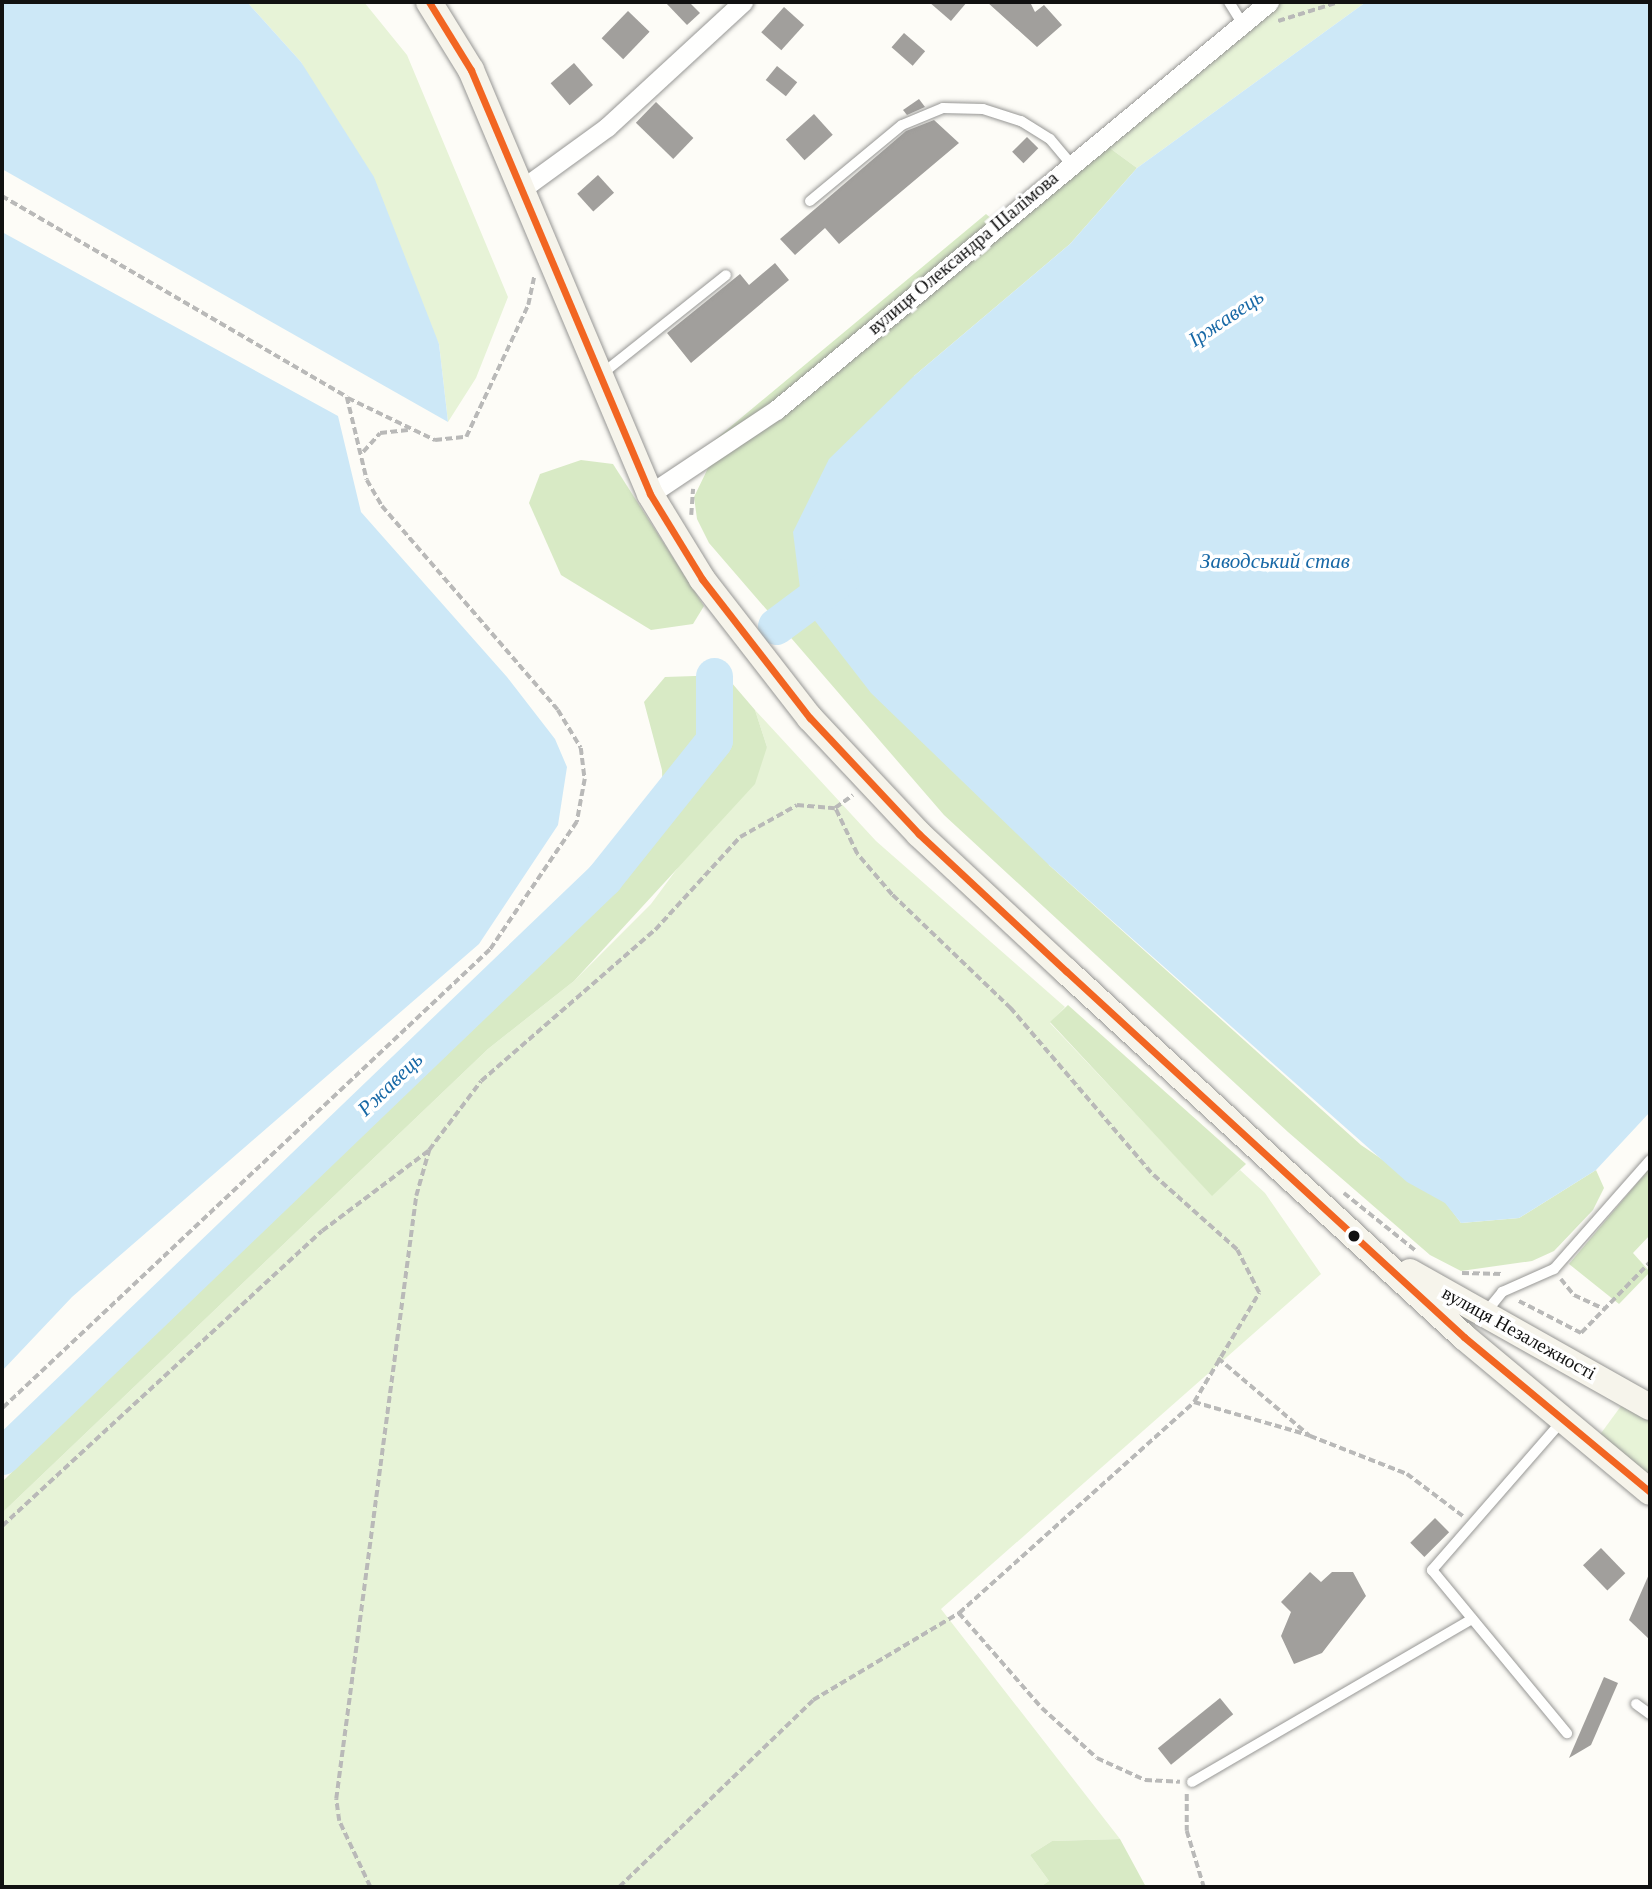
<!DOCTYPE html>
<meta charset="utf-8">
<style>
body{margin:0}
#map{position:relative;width:1652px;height:1889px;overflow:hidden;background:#fdfcf7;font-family:Georgia,serif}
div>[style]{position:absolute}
.green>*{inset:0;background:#e7f3d7}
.forest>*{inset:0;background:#d8eac5}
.water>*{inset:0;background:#cde8f7}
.river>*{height:37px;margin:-18.5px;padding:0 18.5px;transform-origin:18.5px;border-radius:18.5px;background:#cde8f7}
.building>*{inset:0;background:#a19f9c;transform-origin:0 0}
.path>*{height:3.5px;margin-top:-1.75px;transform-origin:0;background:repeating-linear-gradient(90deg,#b9b9b8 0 7px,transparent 0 10.5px)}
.roads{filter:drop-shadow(0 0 2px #979795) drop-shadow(0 0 2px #979795)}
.lane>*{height:10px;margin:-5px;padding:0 5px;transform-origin:5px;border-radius:5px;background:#fffffe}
.street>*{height:19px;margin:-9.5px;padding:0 9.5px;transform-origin:9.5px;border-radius:9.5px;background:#fffffe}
.secondary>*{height:26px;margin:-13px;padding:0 13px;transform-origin:13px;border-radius:13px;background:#f6f4eb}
.bus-1>*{height:7px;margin:-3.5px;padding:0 3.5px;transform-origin:3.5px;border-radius:3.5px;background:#f26522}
.dots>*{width:19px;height:19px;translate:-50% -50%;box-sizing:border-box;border:4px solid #fff;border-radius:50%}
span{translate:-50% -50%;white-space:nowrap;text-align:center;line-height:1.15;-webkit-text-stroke:7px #fff;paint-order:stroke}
.street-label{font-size:19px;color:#111}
.water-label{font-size:21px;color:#1768a6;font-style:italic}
.frame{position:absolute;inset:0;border:4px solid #111;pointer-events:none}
</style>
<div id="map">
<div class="green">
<i style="clip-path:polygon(247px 2px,364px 2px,407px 55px,508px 297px,476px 378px,448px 422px,439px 344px,301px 62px)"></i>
<i style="clip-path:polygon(1275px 2px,1366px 2px,1137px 168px,1107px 146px)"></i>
<i style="clip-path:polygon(755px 710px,876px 841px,1065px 1007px,1050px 1023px,1212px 1195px,1240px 1170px,1265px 1193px,1321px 1274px,941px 1609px,1120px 1839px,1052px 1841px,1030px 1855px,1049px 1881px,1040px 1887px,2px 1887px,2px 1513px,488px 1049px,574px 981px,651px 904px,767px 747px)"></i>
<i style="clip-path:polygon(1621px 1406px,1650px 1422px,1650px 1484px,1599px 1436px)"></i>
</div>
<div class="forest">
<i style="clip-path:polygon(1107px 146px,1137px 168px,1070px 244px,914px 376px,1049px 865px,1361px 1145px,1446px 1203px,1461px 1223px,1519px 1218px,1596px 1170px,1604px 1188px,1593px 1210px,1554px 1251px,1532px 1261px,1461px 1271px,1430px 1255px,1288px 1132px,944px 815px,709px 543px,697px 519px,694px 497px,710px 464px,711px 443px,986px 214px,1006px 231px)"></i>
<i style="clip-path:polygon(581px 460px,613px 464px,704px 606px,693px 624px,651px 630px,561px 575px,529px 503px,540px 474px)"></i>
<i style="clip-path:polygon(725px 675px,755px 710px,767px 747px,755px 784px,574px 981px,488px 1049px,2px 1513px,2px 1482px,561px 927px,663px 806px,662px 770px,644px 702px,665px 677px)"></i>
<i style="clip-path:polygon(1068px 1005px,1246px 1164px,1212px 1196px,1050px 1022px)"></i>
<i style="clip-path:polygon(1650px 1168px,1650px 1235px,1633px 1253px,1650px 1272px,1619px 1304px,1569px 1264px)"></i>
<i style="clip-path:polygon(1120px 1839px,1146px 1887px,1040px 1887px,1049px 1881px,1030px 1855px,1052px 1841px)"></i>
</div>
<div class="water">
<i style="clip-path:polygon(2px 2px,247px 2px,301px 62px,374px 177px,439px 344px,448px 422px,2px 169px)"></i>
<i style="clip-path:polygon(1366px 2px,1650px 2px,1650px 1112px,1596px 1170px,1519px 1218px,1461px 1223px,1445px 1203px,1407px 1182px,1049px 865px,871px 693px,802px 604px,793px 532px,829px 459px,914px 376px,1070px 244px,1137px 168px)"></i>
<i style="clip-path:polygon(2px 232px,338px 416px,361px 512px,507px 677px,555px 739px,567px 767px,558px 825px,479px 944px,72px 1297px,2px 1371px)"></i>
</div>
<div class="river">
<i style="left:776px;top:626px;width:82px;rotate:-36.6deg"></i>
<i style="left:2px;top:1456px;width:835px;rotate:-43.83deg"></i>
<i style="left:604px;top:878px;width:176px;rotate:-51.4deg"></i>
<i style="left:714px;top:740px;width:64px;rotate:-90deg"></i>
</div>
<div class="building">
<i style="clip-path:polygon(665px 2px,689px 2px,700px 13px,687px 25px)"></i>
<i style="clip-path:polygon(929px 2px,967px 2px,951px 21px)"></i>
<i style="clip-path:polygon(987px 2px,1030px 2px,1035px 12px,1044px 5px,1062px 25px,1037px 47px)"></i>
<i style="left:784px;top:7px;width:27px;height:34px;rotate:42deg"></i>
<i style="left:628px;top:11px;width:30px;height:38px;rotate:44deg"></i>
<i style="left:904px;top:33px;width:28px;height:19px;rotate:41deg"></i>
<i style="left:574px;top:63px;width:29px;height:31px;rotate:49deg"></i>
<i style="left:777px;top:66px;width:26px;height:18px;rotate:39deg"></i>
<i style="clip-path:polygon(919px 99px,925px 107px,907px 115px,903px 110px)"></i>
<i style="left:656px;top:102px;width:52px;height:29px;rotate:44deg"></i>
<i style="left:814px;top:114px;width:28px;height:38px;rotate:48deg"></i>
<i style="clip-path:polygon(934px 120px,959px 143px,839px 244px,825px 228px,795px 255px,780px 239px,906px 131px)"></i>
<i style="left:1027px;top:137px;width:16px;height:21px;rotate:45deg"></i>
<i style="left:598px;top:175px;width:24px;height:28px;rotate:48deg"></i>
<i style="clip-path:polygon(775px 263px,789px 280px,691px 363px,667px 333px,740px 274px,749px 285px)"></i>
<i style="left:1435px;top:1518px;width:20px;height:35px;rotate:45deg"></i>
<i style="left:1601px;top:1548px;width:35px;height:25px;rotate:46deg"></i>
<i style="clip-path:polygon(1310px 1572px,1321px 1582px,1332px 1572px,1353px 1572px,1366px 1596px,1322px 1653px,1294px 1664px,1281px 1636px,1291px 1612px,1281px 1602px)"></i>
<i style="clip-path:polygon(1650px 1572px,1650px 1640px,1629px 1620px)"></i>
<i style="clip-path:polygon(1604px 1677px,1618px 1683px,1591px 1745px,1569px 1758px)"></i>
<i style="left:1220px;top:1698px;width:21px;height:80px;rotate:51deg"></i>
</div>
<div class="path">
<i style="left:1278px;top:21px;width:64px;rotate:-17.3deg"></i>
<i style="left:2px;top:196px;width:399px;rotate:30.2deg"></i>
<i style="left:347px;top:397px;width:85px;rotate:76.5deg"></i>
<i style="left:367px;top:480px;width:30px;rotate:60deg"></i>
<i style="left:382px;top:506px;width:269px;rotate:49.2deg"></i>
<i style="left:558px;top:710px;width:44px;rotate:58.8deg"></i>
<i style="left:581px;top:748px;width:31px;rotate:83deg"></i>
<i style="left:585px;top:779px;width:44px;rotate:100.5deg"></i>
<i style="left:577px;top:822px;width:155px;rotate:124.2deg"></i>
<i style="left:490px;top:950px;width:670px;rotate:136.75deg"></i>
<i style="left:348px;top:398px;width:97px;rotate:25.8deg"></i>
<i style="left:435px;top:440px;width:31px;rotate:-6deg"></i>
<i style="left:466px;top:437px;width:146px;rotate:-64.8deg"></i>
<i style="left:528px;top:305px;width:29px;rotate:-78deg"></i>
<i style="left:363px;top:452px;width:25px;rotate:-48deg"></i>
<i style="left:380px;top:433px;width:28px;rotate:-6deg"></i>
<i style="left:691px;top:515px;width:26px;rotate:-86deg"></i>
<i style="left:1344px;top:1193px;width:91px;rotate:38.8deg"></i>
<i style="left:1462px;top:1273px;width:41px;rotate:1.4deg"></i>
<i style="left:1561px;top:1279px;width:21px;rotate:51deg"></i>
<i style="left:1574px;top:1295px;width:33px;rotate:25deg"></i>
<i style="left:1519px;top:1301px;width:70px;rotate:27.3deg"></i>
<i style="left:1581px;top:1333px;width:99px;rotate:-45.8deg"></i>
<i style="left:1218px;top:1358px;width:121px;rotate:40.3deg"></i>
<i style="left:1310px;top:1436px;width:104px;rotate:21.4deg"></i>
<i style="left:1407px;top:1474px;width:70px;rotate:36.9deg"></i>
<i style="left:1194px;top:1402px;width:119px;rotate:16.1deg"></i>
<i style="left:2px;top:1526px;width:435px;rotate:-42.7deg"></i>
<i style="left:322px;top:1231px;width:133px;rotate:-37deg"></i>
<i style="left:959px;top:1613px;width:126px;rotate:48.9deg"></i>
<i style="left:1042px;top:1708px;width:74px;rotate:42.3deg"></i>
<i style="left:1097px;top:1758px;width:53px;rotate:24.6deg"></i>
<i style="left:1145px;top:1780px;width:35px;rotate:3deg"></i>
<i style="left:1187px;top:1794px;width:37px;rotate:90deg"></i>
<i style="left:1187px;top:1831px;width:59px;rotate:73.1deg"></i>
<i style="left:370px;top:1887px;width:73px;rotate:-115.2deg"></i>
<i style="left:339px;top:1821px;width:22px;rotate:-98deg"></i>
<i style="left:336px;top:1799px;width:608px;rotate:-82.44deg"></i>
<i style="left:416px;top:1196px;width:48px;rotate:-74.2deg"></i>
<i style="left:429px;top:1150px;width:86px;rotate:-53deg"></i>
<i style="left:481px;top:1081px;width:230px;rotate:-41deg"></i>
<i style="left:655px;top:930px;width:126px;rotate:-47.6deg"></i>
<i style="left:740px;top:837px;width:65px;rotate:-29.3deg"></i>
<i style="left:797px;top:805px;width:38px;rotate:5deg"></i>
<i style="left:835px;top:808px;width:22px;rotate:-36deg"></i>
<i style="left:619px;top:1887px;width:269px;rotate:-43.9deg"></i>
<i style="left:813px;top:1700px;width:170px;rotate:-30.8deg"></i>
<i style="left:959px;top:1613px;width:316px;rotate:-41.9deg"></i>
<i style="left:1194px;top:1402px;width:127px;rotate:-59.2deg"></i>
<i style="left:1259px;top:1293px;width:48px;rotate:-117.1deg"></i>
<i style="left:1237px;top:1250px;width:115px;rotate:-138.2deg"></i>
<i style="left:1151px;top:1173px;width:216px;rotate:-130.5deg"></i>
<i style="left:1011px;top:1009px;width:165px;rotate:-136.2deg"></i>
<i style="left:892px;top:895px;width:54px;rotate:-130.5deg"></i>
<i style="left:857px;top:854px;width:51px;rotate:-115.6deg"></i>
</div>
<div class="roads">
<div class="lane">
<i style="left:1229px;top:2px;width:26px;rotate:58deg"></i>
<i style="left:810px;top:201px;width:119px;rotate:-39.6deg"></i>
<i style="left:902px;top:125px;width:44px;rotate:-22.5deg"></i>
<i style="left:943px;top:108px;width:40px;rotate:1.4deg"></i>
<i style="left:983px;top:109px;width:40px;rotate:18deg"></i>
<i style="left:1021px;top:121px;width:34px;rotate:32deg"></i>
<i style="left:1050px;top:139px;width:33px;rotate:50deg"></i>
<i style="left:603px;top:373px;width:157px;rotate:-38.5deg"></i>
<i style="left:1486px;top:1312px;width:26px;rotate:-51deg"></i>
<i style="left:1502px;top:1292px;width:57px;rotate:-23.9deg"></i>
<i style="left:1554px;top:1269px;width:145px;rotate:-48.6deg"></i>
<i style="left:1562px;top:1421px;width:198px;rotate:131.1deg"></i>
<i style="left:1432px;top:1570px;width:212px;rotate:50.4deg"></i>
<i style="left:1636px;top:1704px;width:17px;rotate:36deg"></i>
<i style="left:1192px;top:1782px;width:324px;rotate:-30.2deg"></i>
</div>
<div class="street">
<i style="left:519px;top:191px;width:109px;rotate:-36deg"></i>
<i style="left:607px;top:127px;width:185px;rotate:-42.6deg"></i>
<i style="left:650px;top:494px;width:151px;rotate:-33.7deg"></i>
<i style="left:776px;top:410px;width:640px;rotate:-39.61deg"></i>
</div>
<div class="secondary">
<i style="left:429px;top:2px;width:80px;rotate:58.3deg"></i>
<i style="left:471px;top:70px;width:460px;rotate:67.1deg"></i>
<i style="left:650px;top:494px;width:100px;rotate:58.5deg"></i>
<i style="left:702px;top:579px;width:176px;rotate:52.2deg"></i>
<i style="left:810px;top:718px;width:159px;rotate:46.8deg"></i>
<i style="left:919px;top:834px;width:201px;rotate:43deg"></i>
<i style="left:1066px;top:971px;width:541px;rotate:42.6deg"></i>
<i style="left:1464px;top:1337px;width:242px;rotate:39.8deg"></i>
<i style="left:1410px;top:1272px;width:275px;rotate:29.4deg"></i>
</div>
</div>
<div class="bus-1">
<i style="left:429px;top:2px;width:80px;rotate:58.3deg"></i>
<i style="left:471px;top:70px;width:460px;rotate:67.1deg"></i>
<i style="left:650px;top:494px;width:100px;rotate:58.5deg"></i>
<i style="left:702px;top:579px;width:176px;rotate:52.2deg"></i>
<i style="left:810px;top:718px;width:159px;rotate:46.8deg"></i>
<i style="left:919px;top:834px;width:201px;rotate:43deg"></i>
<i style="left:1066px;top:971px;width:541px;rotate:42.6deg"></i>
<i style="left:1464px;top:1337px;width:242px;rotate:39.8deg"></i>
</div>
<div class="dots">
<i style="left:1354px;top:1236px;background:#111"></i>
</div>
<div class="street-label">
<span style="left:963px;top:253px;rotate:-40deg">вулиця Олександра Шалімова</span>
<span style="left:1519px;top:1333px;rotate:29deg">вулиця Незалежності</span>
</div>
<div class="water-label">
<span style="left:1226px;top:318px;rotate:-34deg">Іржавець</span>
<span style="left:1275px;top:561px">Заводський став</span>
<span style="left:390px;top:1084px;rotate:-44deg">Ржавець</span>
</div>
<div class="frame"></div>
</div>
